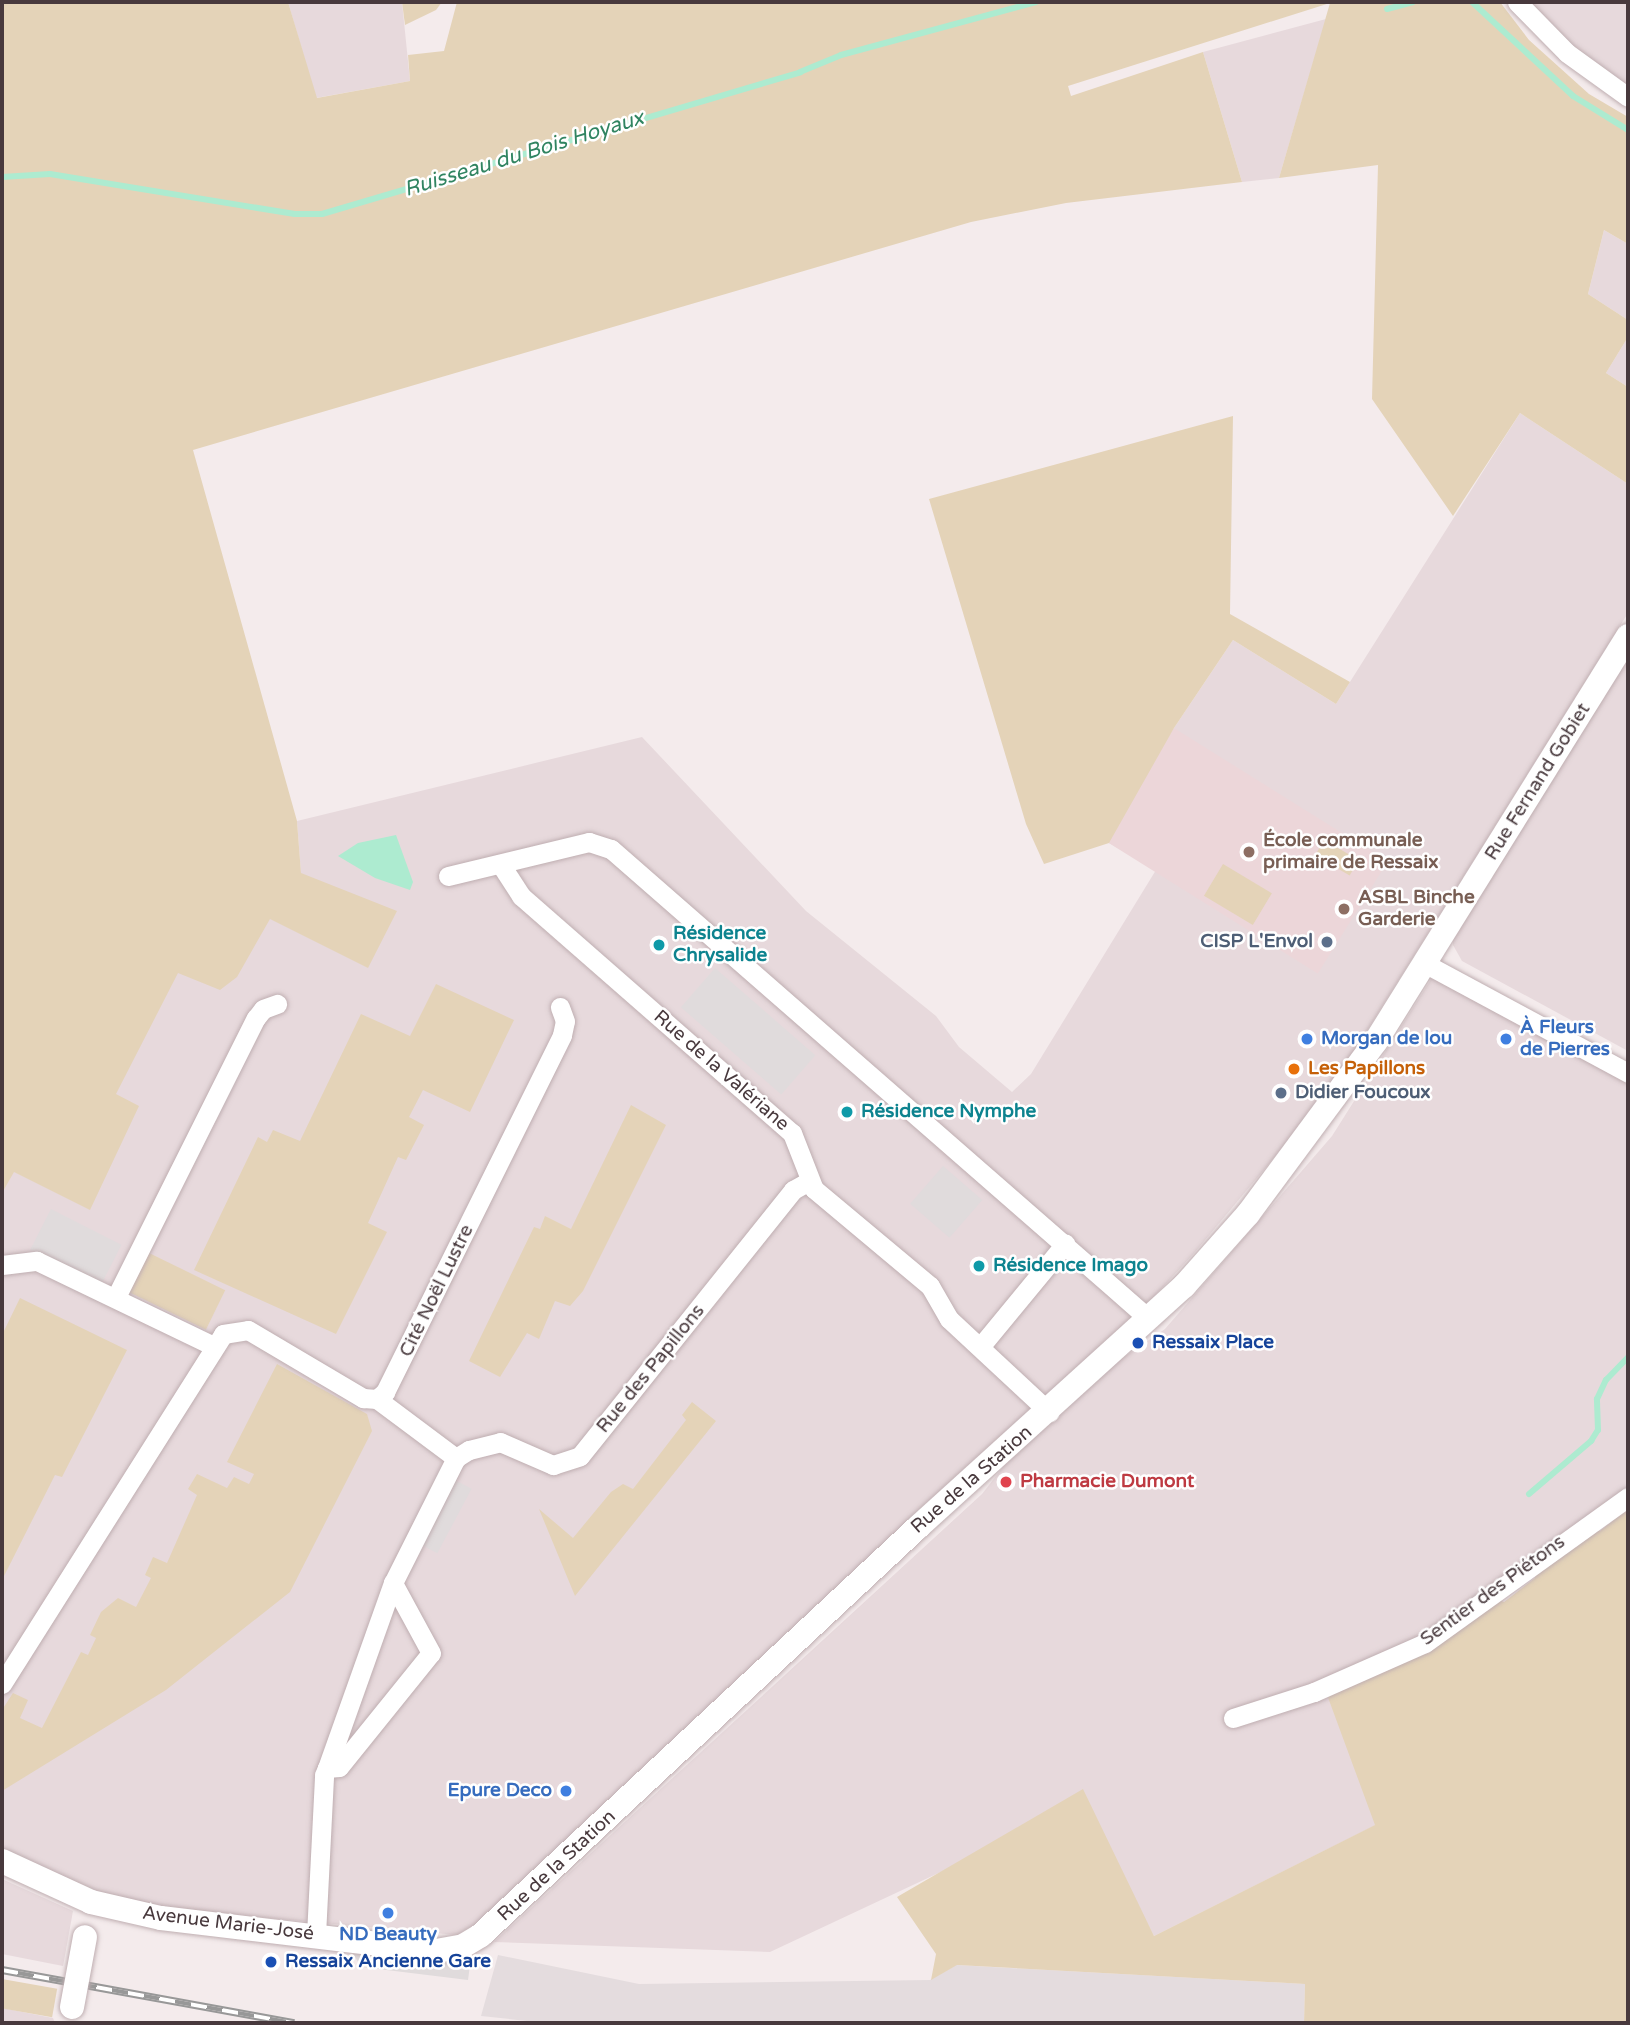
<!DOCTYPE html>
<meta charset="utf-8">
<style>
body{margin:0}
#map{position:relative;width:1630px;height:2025px;overflow:hidden;background:#f4ebec;font-family:"Varela Round",sans-serif}
div>[style]{position:absolute}
.residential>*{inset:0;background:#e7d9dc}
.industrial>*{inset:0;background:#e4dcde}
.education>*{inset:0;background:#ecd6d9;transform-origin:0 0}
.green>*{inset:0;background:#e4d3b8;transform-origin:0 0}
.parking>*{inset:0;background:#e0dbdc;transform-origin:0 0}
.water>*{inset:0;background:#adebd0}
.stream>*{height:6px;margin:-3px;padding:0 3px;transform-origin:3px;border-radius:3px;background:#adebd0}
.roads{filter:drop-shadow(0 0 2px #bfaeb1) drop-shadow(0 0 2px #bfaeb1)}
.minor>*{height:19px;margin:-9.5px;padding:0 9.5px;transform-origin:9.5px;border-radius:9.5px;background:#fff}
.tertiary>*{height:24px;margin:-12px;padding:0 12px;transform-origin:12px;border-radius:12px;background:#fff}
.rail>*{height:8px;margin-top:-4px;transform-origin:0;background:repeating-linear-gradient(90deg,#fff 0 16px,#989898 0 32px);box-sizing:border-box;border-block:2px solid #989898}
.bridges{filter:drop-shadow(0 0 2px #bfaeb1) drop-shadow(0 0 2px #bfaeb1)}
.tertiary-bridge>*{height:24px;margin:-12px;padding:0 12px;transform-origin:12px;border-radius:12px;background:#fff}
.dots>*{width:19px;height:19px;translate:-50% -50%;box-sizing:border-box;border:4px solid #fff;border-radius:50%}
span{translate:-50% -50%;white-space:nowrap;text-align:center;line-height:1.15;-webkit-text-stroke:5px #fff;paint-order:stroke}
.street-label{font-size:19px;color:#48393d}
.education-label{font-size:19px;color:#785e54;font-weight:700}
.left{translate:0 -50%;text-align:left}
.culture-label{font-size:19px;color:#0d838f;font-weight:700}
.service-label{font-size:19px;color:#4e5e75;font-weight:700}
.right{translate:-100% -50%;text-align:right}
.shop-label{font-size:19px;color:#366cbe;font-weight:700}
.food-label{font-size:19px;color:#c56008;font-weight:700}
.transit-label{font-size:19px;color:#164399;font-weight:700}
.health-label{font-size:19px;color:#be3a42;font-weight:700}
.water-label{font-size:21px;color:#308461;font-style:italic}
.frame{position:absolute;inset:0;border:4px solid #48393d;pointer-events:none}
</style>
<div id="map">
<div class="residential">
<i style="clip-path:polygon(288px 2px,402px 2px,410px 81px,316px 98px)"></i>
<i style="clip-path:polygon(1528px 2px,1628px 2px,1628px 87px,1594px 66px)"></i>
<i style="clip-path:polygon(1326px 19px,1279px 178px,1242px 182px,1203px 52px)"></i>
<i style="clip-path:polygon(1604px 230px,1628px 244px,1628px 320px,1588px 294px)"></i>
<i style="clip-path:polygon(1628px 337px,1628px 387px,1606px 373px)"></i>
<i style="clip-path:polygon(1520px 413px,1628px 484px,1628px 613px,1328px 1093px,1195px 1252px,1128px 1325px,489px 1916px,457px 1935px,169px 1909px,110px 1896px,2px 1852px,2px 1171px,115px 957px,301px 874px,297px 821px,642px 737px,806px 911px,936px 1016px,959px 1047px,1012px 1092px,1031px 1074px,1156px 870px,1109px 843px,1174px 728px,1233px 640px,1336px 704px)"></i>
<i style="clip-path:polygon(1628px 645px,1628px 1051px,1462px 961px,1453px 945px,1453px 932px)"></i>
<i style="clip-path:polygon(1442px 962px,1628px 1067px,1628px 1509px,1453px 1629px,1376px 1825px,1154px 1936px,1086px 1804px,770px 1952px,494px 1942px,982px 1494px,1048px 1409px,1165px 1329px,1332px 1136px)"></i>
<i style="clip-path:polygon(2px 1879px,73px 1911px,63px 1966px,2px 1954px)"></i>
<i style="clip-path:polygon(2px 2008px,53px 2018px,55px 2023px,2px 2023px)"></i>
</div>
<div class="industrial">
<i style="clip-path:polygon(498px 1955px,639px 1984px,930px 1980px,956px 1965px,1305px 1984px,1304px 2023px,546px 2023px,481px 2016px)"></i>
</div>
<div class="education">
<i style="left:1174px;top:728px;width:252px;height:132px;rotate:32deg"></i>
</div>
<div class="green">
<i style="clip-path:polygon(2px 2px,288px 2px,317px 98px,410px 81px,408px 55px,444px 51px,457px 2px,1500px 2px,1529px 40px,1589px 94px,1628px 117px,1628px 244px,1604px 230px,1588px 294px,1628px 320px,1628px 337px,1606px 373px,1628px 387px,1628px 484px,1520px 413px,1453px 516px,1372px 399px,1378px 165px,1279px 178px,1330px 3px,1068px 86px,1071px 96px,1203px 52px,1242px 182px,1066px 203px,971px 222px,193px 450px,297px 821px,301px 873px,397px 911px,368px 968px,270px 919px,237px 977px,220px 990px,178px 973px,116px 1094px,139px 1106px,90px 1210px,14px 1172px,2px 1193px)"></i>
<i style="clip-path:polygon(402px 2px,442px 2px,436px 10px,405px 25px)"></i>
<i style="clip-path:polygon(1233px 416px,1230px 614px,1350px 682px,1336px 704px,1233px 640px,1174px 728px,1109px 843px,1044px 864px,1026px 824px,929px 499px)"></i>
<i style="left:1324px;top:840px;width:40px;height:18px;rotate:30deg"></i>
<i style="left:1223px;top:864px;width:57px;height:37px;rotate:31deg"></i>
<i style="clip-path:polygon(436px 984px,514px 1020px,470px 1112px,423px 1090px,409px 1117px,424px 1125px,406px 1160px,398px 1157px,368px 1223px,387px 1232px,336px 1334px,194px 1270px,258px 1137px,267px 1142px,273px 1130px,300px 1141px,361px 1014px,410px 1036px)"></i>
<i style="clip-path:polygon(631px 1105px,666px 1125px,583px 1291px,570px 1306px,555px 1301px,539px 1339px,527px 1333px,500px 1377px,469px 1361px,534px 1227px,540px 1229px,545px 1216px,571px 1229px)"></i>
<i style="left:147px;top:1252px;width:87px;height:44px;rotate:26deg"></i>
<i style="clip-path:polygon(20px 1298px,127px 1350px,62px 1477px,55px 1475px,2px 1580px,2px 1335px)"></i>
<i style="clip-path:polygon(277px 1364px,367px 1414px,372px 1431px,290px 1592px,166px 1690px,2px 1791px,2px 1710px,13px 1693px,28px 1700px,20px 1718px,42px 1728px,81px 1652px,88px 1655px,96px 1638px,90px 1635px,101px 1612px,118px 1598px,136px 1607px,151px 1578px,145px 1575px,153px 1557px,167px 1563px,197px 1495px,188px 1489px,197px 1474px,227px 1488px,234px 1477px,249px 1484px,254px 1474px,227px 1462px)"></i>
<i style="clip-path:polygon(692px 1402px,716px 1421px,575px 1596px,539px 1509px,573px 1538px,611px 1492px,623px 1484px,633px 1489px,686px 1420px,682px 1415px)"></i>
<i style="clip-path:polygon(1628px 1509px,1628px 2023px,1304px 2023px,1305px 1984px,957px 1965px,931px 1980px,936px 1954px,897px 1897px,1083px 1789px,1154px 1936px,1375px 1825px,1326px 1692px,1494px 1598px,1504px 1602px,1535px 1578px,1538px 1566px,1589px 1528px,1600px 1531px)"></i>
<i style="left:2px;top:1979px;width:56px;height:29px;rotate:10deg"></i>
</div>
<div class="parking">
<i style="left:715px;top:968px;width:133px;height:52px;rotate:41deg"></i>
<i style="left:943px;top:1166px;width:52px;height:50px;rotate:41deg"></i>
<i style="left:51px;top:1209px;width:79px;height:46px;rotate:27deg"></i>
<i style="left:453px;top:1479px;width:21px;height:73px;rotate:28deg"></i>
<i style="clip-path:polygon(351px 1952px,470px 1965px,468px 1980px,362px 1967px)"></i>
</div>
<div class="water">
<i style="clip-path:polygon(396px 835px,413px 882px,410px 890px,375px 878px,338px 856px,358px 843px)"></i>
</div>
<div class="stream">
<i style="left:1472px;top:2px;width:138px;rotate:42.9deg"></i>
<i style="left:1573px;top:96px;width:65px;rotate:31.7deg"></i>
<i style="left:1387px;top:9px;width:27px;rotate:-15deg"></i>
<i style="left:2px;top:177px;width:48px;rotate:-3.6deg"></i>
<i style="left:50px;top:174px;width:248px;rotate:9.3deg"></i>
<i style="left:295px;top:214px;width:27px"></i>
<i style="left:322px;top:214px;width:499px;rotate:-16.5deg"></i>
<i style="left:800px;top:72px;width:44px;rotate:-22.5deg"></i>
<i style="left:841px;top:55px;width:202px;rotate:-15.2deg"></i>
<i style="left:1529px;top:1494px;width:82px;rotate:-40.5deg"></i>
<i style="left:1591px;top:1441px;width:13px;rotate:-58deg"></i>
<i style="left:1598px;top:1430px;width:31px;rotate:-92deg"></i>
<i style="left:1597px;top:1399px;width:21px;rotate:-65deg"></i>
<i style="left:1606px;top:1380px;width:32px;rotate:-46deg"></i>
</div>
<div class="roads">
<div class="minor">
<i style="left:1517px;top:2px;width:71px;rotate:45.6deg"></i>
<i style="left:1567px;top:53px;width:75px;rotate:35.8deg"></i>
<i style="left:501px;top:865px;width:37px;rotate:57deg"></i>
<i style="left:521px;top:896px;width:360px;rotate:41.2deg"></i>
<i style="left:792px;top:1133px;width:60px;rotate:68.6deg"></i>
<i style="left:814px;top:1189px;width:151px;rotate:39.9deg"></i>
<i style="left:930px;top:1286px;width:38px;rotate:60deg"></i>
<i style="left:949px;top:1319px;width:137px;rotate:42.9deg"></i>
<i style="left:448px;top:876px;width:145px;rotate:-13.6deg"></i>
<i style="left:589px;top:842px;width:23px;rotate:18deg"></i>
<i style="left:611px;top:849px;width:714px;rotate:41.14deg"></i>
<i style="left:1424px;top:963px;width:232px;rotate:28.3deg"></i>
<i style="left:2px;top:1265px;width:35px;rotate:-7deg"></i>
<i style="left:37px;top:1261px;width:196px;rotate:25.7deg"></i>
<i style="left:116px;top:1297px;width:312px;rotate:-63.4deg"></i>
<i style="left:256px;top:1018px;width:11px;rotate:-52deg"></i>
<i style="left:263px;top:1009px;width:15px;rotate:-20deg"></i>
<i style="left:980px;top:1347px;width:134px;rotate:-50.5deg"></i>
<i style="left:377px;top:1399px;width:99px;rotate:36.8deg"></i>
<i style="left:2px;top:1684px;width:414px;rotate:-57.7deg"></i>
<i style="left:223px;top:1334px;width:25px;rotate:-9deg"></i>
<i style="left:248px;top:1330px;width:134px;rotate:30.6deg"></i>
<i style="left:363px;top:1398px;width:14px;rotate:4deg"></i>
<i style="left:377px;top:1399px;width:11px;rotate:-41deg"></i>
<i style="left:385px;top:1392px;width:398px;rotate:-63.6deg"></i>
<i style="left:562px;top:1035px;width:14px;rotate:-78deg"></i>
<i style="left:565px;top:1021px;width:15px;rotate:-110deg"></i>
<i style="left:1233px;top:1718px;width:85px;rotate:-17.8deg"></i>
<i style="left:1314px;top:1692px;width:121px;rotate:-23.8deg"></i>
<i style="left:1425px;top:1643px;width:250px;rotate:-35.7deg"></i>
<i style="left:327px;top:1768px;width:196px;rotate:-70.4deg"></i>
<i style="left:316px;top:1935px;width:160px;rotate:-87.1deg"></i>
<i style="left:324px;top:1775px;width:8px;rotate:-67deg"></i>
<i style="left:327px;top:1768px;width:12px;rotate:-5deg"></i>
<i style="left:339px;top:1767px;width:146px;rotate:-51.1deg"></i>
<i style="left:431px;top:1653px;width:80px;rotate:-118.5deg"></i>
<i style="left:393px;top:1583px;width:140px;rotate:-63.3deg"></i>
<i style="left:456px;top:1458px;width:15px;rotate:-32deg"></i>
<i style="left:469px;top:1450px;width:32px;rotate:-14deg"></i>
<i style="left:500px;top:1442px;width:58px;rotate:23.5deg"></i>
<i style="left:553px;top:1465px;width:28px;rotate:-18deg"></i>
<i style="left:580px;top:1456px;width:341px;rotate:-51.3deg"></i>
<i style="left:793px;top:1190px;width:18px;rotate:-29deg"></i>
</div>
<div class="tertiary">
<i style="left:2px;top:1861px;width:98px;rotate:24.7deg"></i>
<i style="left:91px;top:1902px;width:72px;rotate:12.9deg"></i>
<i style="left:161px;top:1918px;width:277px;rotate:6.8deg"></i>
<i style="left:436px;top:1951px;width:27px;rotate:-10deg"></i>
<i style="left:463px;top:1946px;width:21px;rotate:-31deg"></i>
<i style="left:481px;top:1935px;width:598px;rotate:-43.03deg"></i>
<i style="left:918px;top:1527px;width:359px;rotate:-42.2deg"></i>
<i style="left:1184px;top:1286px;width:96px;rotate:-48.4deg"></i>
<i style="left:1248px;top:1214px;width:215px;rotate:-53.5deg"></i>
<i style="left:1376px;top:1041px;width:477px;rotate:-58.1deg"></i>
</div>
</div>
<div class="rail">
<i style="left:2px;top:1970px;width:297px;rotate:10.3deg"></i>
</div>
<div class="bridges">
<div class="tertiary-bridge">
<i style="left:72px;top:2007px;width:71px;rotate:-79.5deg"></i>
</div>
</div>
<div class="dots">
<i style="left:1249px;top:852px;background:#8d6e63"></i>
<i style="left:1344px;top:909px;background:#8d6e63"></i>
<i style="left:1327px;top:942px;background:#5c6f8a"></i>
<i style="left:659px;top:945px;background:#0f9aa8"></i>
<i style="left:1307px;top:1039px;background:#3f7fe0"></i>
<i style="left:1506px;top:1039px;background:#3f7fe0"></i>
<i style="left:1294px;top:1069px;background:#e8710a"></i>
<i style="left:1281px;top:1093px;background:#5c6f8a"></i>
<i style="left:847px;top:1112px;background:#0f9aa8"></i>
<i style="left:979px;top:1266px;background:#0f9aa8"></i>
<i style="left:1138px;top:1343px;background:#1a4fb4"></i>
<i style="left:1006px;top:1482px;background:#e0444e"></i>
<i style="left:566px;top:1791px;background:#3f7fe0"></i>
<i style="left:388px;top:1913px;background:#3f7fe0"></i>
<i style="left:271px;top:1962px;background:#1a4fb4"></i>
</div>
<div class="street-label">
<span style="left:1538px;top:782px;rotate:-58deg">Rue Fernand Gobiet</span>
<span style="left:721px;top:1071px;rotate:41deg">Rue de la Valériane</span>
<span style="left:437px;top:1291px;rotate:-64deg">Cité Noël Lustre</span>
<span style="left:651px;top:1369px;rotate:-51deg">Rue des Papillons</span>
<span style="left:972px;top:1480px;rotate:-41deg">Rue de la Station</span>
<span style="left:1493px;top:1591px;rotate:-36deg">Sentier des Piétons</span>
<span style="left:557px;top:1866px;rotate:-43deg">Rue de la Station</span>
<span style="left:228px;top:1924px;rotate:7deg">Avenue Marie-José</span>
</div>
<div class="education-label">
<span class="left" style="left:1263px;top:852px">École communale<br>primaire de Ressaix</span>
<span class="left" style="left:1358px;top:909px">ASBL Binche<br>Garderie</span>
</div>
<div class="culture-label">
<span class="left" style="left:673px;top:945px">Résidence<br>Chrysalide</span>
<span class="left" style="left:861px;top:1112px">Résidence Nymphe</span>
<span class="left" style="left:993px;top:1266px">Résidence Imago</span>
</div>
<div class="service-label">
<span class="right" style="left:1313px;top:942px">CISP L'Envol</span>
<span class="left" style="left:1295px;top:1093px">Didier Foucoux</span>
</div>
<div class="shop-label">
<span class="left" style="left:1520px;top:1039px">À Fleurs<br>de Pierres</span>
<span class="left" style="left:1321px;top:1039px">Morgan de lou</span>
<span class="right" style="left:552px;top:1791px">Epure Deco</span>
<span style="left:388px;top:1935px">ND Beauty</span>
</div>
<div class="food-label">
<span class="left" style="left:1308px;top:1069px">Les Papillons</span>
</div>
<div class="transit-label">
<span class="left" style="left:1152px;top:1343px">Ressaix Place</span>
<span class="left" style="left:285px;top:1962px">Ressaix Ancienne Gare</span>
</div>
<div class="health-label">
<span class="left" style="left:1020px;top:1482px">Pharmacie Dumont</span>
</div>
<div class="water-label">
<span style="left:524px;top:154px;rotate:-17deg">Ruisseau du Bois Hoyaux</span>
</div>
<div class="frame"></div>
</div>
